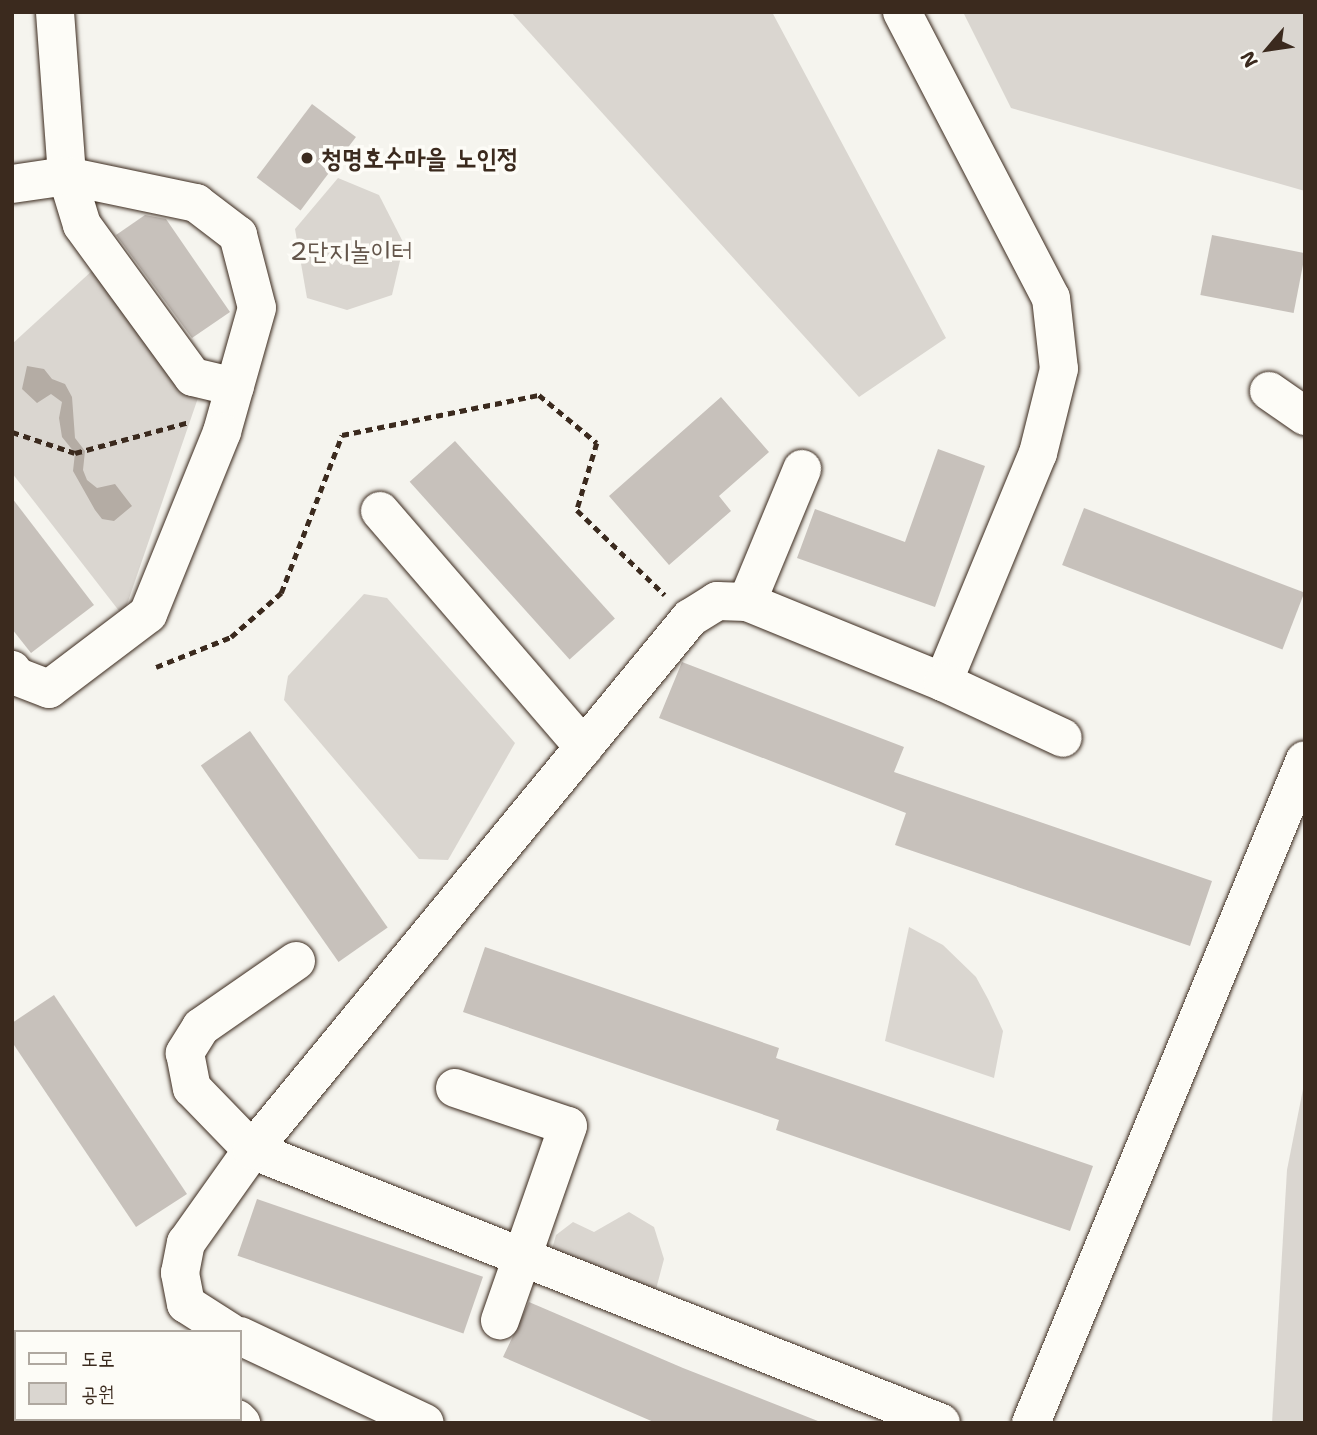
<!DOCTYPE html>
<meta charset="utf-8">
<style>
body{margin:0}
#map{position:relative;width:1317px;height:1435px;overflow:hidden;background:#f5f4ee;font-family:"Shantell Sans","Poor Story",sans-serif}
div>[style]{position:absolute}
.green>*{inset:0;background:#dad6d0}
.water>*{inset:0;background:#b4aca4}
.building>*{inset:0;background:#c7c1bb;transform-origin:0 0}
.path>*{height:4.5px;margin-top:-2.25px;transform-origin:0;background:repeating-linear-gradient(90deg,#3b2a1e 0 7px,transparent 0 12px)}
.roads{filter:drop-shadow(0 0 2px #3b2a1e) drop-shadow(0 0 2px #3b2a1e)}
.minor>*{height:38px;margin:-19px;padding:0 19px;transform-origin:19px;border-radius:19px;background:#fdfcf7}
.dots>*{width:19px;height:19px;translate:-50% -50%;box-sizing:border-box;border:4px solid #fdfcf7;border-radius:50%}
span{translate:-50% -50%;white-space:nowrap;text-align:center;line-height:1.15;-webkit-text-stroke:7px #fdfcf7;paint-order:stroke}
.poi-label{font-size:26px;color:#3b2a1e;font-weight:700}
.left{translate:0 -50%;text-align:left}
.park-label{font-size:26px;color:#63554a}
.frame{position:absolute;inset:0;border:14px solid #3b2a1e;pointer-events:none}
.legend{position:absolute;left:14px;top:1330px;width:228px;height:91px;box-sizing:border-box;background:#fdfcf7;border:2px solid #afa8a0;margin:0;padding:9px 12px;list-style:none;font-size:21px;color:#3b2a1e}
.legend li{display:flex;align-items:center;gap:14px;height:35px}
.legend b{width:35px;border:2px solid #afa8a0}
.north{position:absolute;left:1233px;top:14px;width:70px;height:70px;-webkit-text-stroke:5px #fdfcf7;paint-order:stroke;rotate:241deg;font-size:19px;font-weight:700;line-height:28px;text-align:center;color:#3b2a1e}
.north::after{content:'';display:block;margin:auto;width:24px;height:32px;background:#3b2a1e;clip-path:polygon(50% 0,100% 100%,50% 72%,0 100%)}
</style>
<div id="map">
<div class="green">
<i style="clip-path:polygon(511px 12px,772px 12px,946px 338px,859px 397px)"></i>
<i style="clip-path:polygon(963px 12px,1305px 12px,1305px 191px,1011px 108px)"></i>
<i style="clip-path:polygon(338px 178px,379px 195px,404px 244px,392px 295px,347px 310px,307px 298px,295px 229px)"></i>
<i style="clip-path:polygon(94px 269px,200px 392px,123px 616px,12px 473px,12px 344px)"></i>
<i style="clip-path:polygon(364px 594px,387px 598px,515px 743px,448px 860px,419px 859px,284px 700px,288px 676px)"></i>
<i style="clip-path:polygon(909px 927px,943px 945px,976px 977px,988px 999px,1003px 1031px,994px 1078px,885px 1041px)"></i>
<i style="clip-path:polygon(1305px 1079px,1305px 1423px,1272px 1423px,1287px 1170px)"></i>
<i style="clip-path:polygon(629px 1212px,654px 1227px,664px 1259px,655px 1293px,551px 1253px,556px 1235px,573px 1222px,594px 1232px)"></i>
<i style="clip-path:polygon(12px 1348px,16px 1419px,76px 1423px,12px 1423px)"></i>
</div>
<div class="water">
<i style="clip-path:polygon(27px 366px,44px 369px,52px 379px,65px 384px,72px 397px,75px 438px,85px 451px,83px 470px,87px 480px,97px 488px,115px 484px,132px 506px,114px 521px,102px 519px,95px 510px,73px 471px,75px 453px,62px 437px,59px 418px,62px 402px,51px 394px,37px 403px,22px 389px)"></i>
</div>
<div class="building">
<i style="left:312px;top:104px;width:55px;height:92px;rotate:37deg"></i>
<i style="clip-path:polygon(145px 215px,166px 219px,230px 312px,192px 338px,116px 235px)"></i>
<i style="left:1212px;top:235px;width:95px;height:61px;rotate:11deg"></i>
<i style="clip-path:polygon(721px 397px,769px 452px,719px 496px,731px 511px,669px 565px,609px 496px)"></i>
<i style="left:455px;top:441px;width:239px;height:61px;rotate:48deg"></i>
<i style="clip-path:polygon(938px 449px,985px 466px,935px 607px,797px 558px,815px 509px,905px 542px)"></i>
<i style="clip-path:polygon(12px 498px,94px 605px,31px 653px,12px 629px)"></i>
<i style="left:1084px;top:508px;width:236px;height:61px;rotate:21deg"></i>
<i style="clip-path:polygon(682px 662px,904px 747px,894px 772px,1212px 881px,1190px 946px,895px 845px,906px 813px,659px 718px)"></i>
<i style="left:250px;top:731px;width:240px;height:60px;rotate:55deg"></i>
<i style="clip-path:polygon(485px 947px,779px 1048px,776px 1058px,1093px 1166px,1070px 1231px,776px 1130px,779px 1120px,463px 1012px)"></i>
<i style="clip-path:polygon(54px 995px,187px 1194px,136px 1227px,12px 1042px,12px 1023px)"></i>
<i style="left:257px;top:1199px;width:239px;height:60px;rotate:19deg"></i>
<i style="clip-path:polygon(529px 1302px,683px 1368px,823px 1423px,656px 1423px,503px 1357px)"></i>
</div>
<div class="path">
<i style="left:12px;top:432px;width:66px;rotate:18.4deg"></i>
<i style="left:75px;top:453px;width:118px;rotate:-15.2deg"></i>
<i style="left:156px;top:667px;width:81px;rotate:-21.8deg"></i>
<i style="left:231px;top:637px;width:67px;rotate:-41.3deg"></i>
<i style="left:281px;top:593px;width:169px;rotate:-68.9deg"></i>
<i style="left:342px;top:435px;width:201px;rotate:-11.5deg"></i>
<i style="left:539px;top:395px;width:75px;rotate:39.6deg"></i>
<i style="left:597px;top:443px;width:70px;rotate:106.6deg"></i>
<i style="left:577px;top:510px;width:122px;rotate:44deg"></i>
<i style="left:190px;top:1419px;width:4px;rotate:76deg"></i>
</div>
<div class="roads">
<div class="minor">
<i style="left:55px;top:12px;width:164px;rotate:85.8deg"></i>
<i style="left:67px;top:176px;width:51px;rotate:73deg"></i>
<i style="left:82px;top:225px;width:188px;rotate:53.9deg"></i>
<i style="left:193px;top:377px;width:43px;rotate:13.4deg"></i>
<i style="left:902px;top:12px;width:322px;rotate:62.5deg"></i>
<i style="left:1051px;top:298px;width:71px;rotate:83.6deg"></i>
<i style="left:1059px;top:369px;width:87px;rotate:104deg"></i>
<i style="left:1038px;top:453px;width:248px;rotate:112.5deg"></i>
<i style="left:12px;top:184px;width:56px;rotate:-8.3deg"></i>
<i style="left:67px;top:176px;width:132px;rotate:11.8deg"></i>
<i style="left:196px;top:203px;width:53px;rotate:37.3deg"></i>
<i style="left:238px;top:235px;width:75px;rotate:75.4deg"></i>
<i style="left:257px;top:308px;width:129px;rotate:105.8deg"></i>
<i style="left:222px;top:432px;width:196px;rotate:112.1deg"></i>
<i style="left:148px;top:614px;width:124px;rotate:142.9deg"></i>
<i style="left:49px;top:689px;width:34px;rotate:-159deg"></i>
<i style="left:17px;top:677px;width:9px;rotate:-126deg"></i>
<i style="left:1269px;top:391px;width:44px;rotate:34.8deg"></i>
<i style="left:380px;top:511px;width:312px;rotate:49.2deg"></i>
<i style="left:747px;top:602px;width:144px;rotate:-67.5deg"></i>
<i style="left:296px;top:961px;width:116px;rotate:145.2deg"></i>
<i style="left:201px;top:1027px;width:31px;rotate:122deg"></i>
<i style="left:185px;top:1053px;width:36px;rotate:79deg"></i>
<i style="left:192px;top:1088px;width:86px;rotate:45.9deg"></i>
<i style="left:252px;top:1150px;width:741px;rotate:21.61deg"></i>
<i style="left:455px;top:1088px;width:119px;rotate:18.6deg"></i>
<i style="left:568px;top:1126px;width:206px;rotate:109.3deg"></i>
<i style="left:230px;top:1332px;width:52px;rotate:-147.5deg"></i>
<i style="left:186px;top:1304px;width:32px;rotate:-101deg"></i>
<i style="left:180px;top:1273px;width:31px;rotate:-79deg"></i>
<i style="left:186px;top:1243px;width:114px;rotate:-54.6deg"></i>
<i style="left:252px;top:1150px;width:689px;rotate:-50.54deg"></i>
<i style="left:690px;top:618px;width:32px;rotate:-32deg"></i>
<i style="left:717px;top:601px;width:30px;rotate:2deg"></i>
<i style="left:747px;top:602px;width:212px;rotate:22.2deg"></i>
<i style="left:943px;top:682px;width:132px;rotate:25deg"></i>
<i style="left:240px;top:1336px;width:204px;rotate:25.2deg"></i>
<i style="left:237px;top:1419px;width:6px;rotate:45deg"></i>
<i style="left:1031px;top:1423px;width:717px;rotate:-67.55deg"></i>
</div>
</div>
<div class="dots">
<i style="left:307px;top:158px;background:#3b2a1e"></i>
</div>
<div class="poi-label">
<span class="left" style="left:321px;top:158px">청명호수마을 노인정</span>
</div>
<div class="park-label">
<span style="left:351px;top:251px">2단지놀이터</span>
</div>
<div class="frame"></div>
<ul class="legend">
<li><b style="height:9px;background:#fdfcf7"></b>도로</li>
<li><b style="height:19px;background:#dad6d0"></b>공원</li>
</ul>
<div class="north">N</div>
</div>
